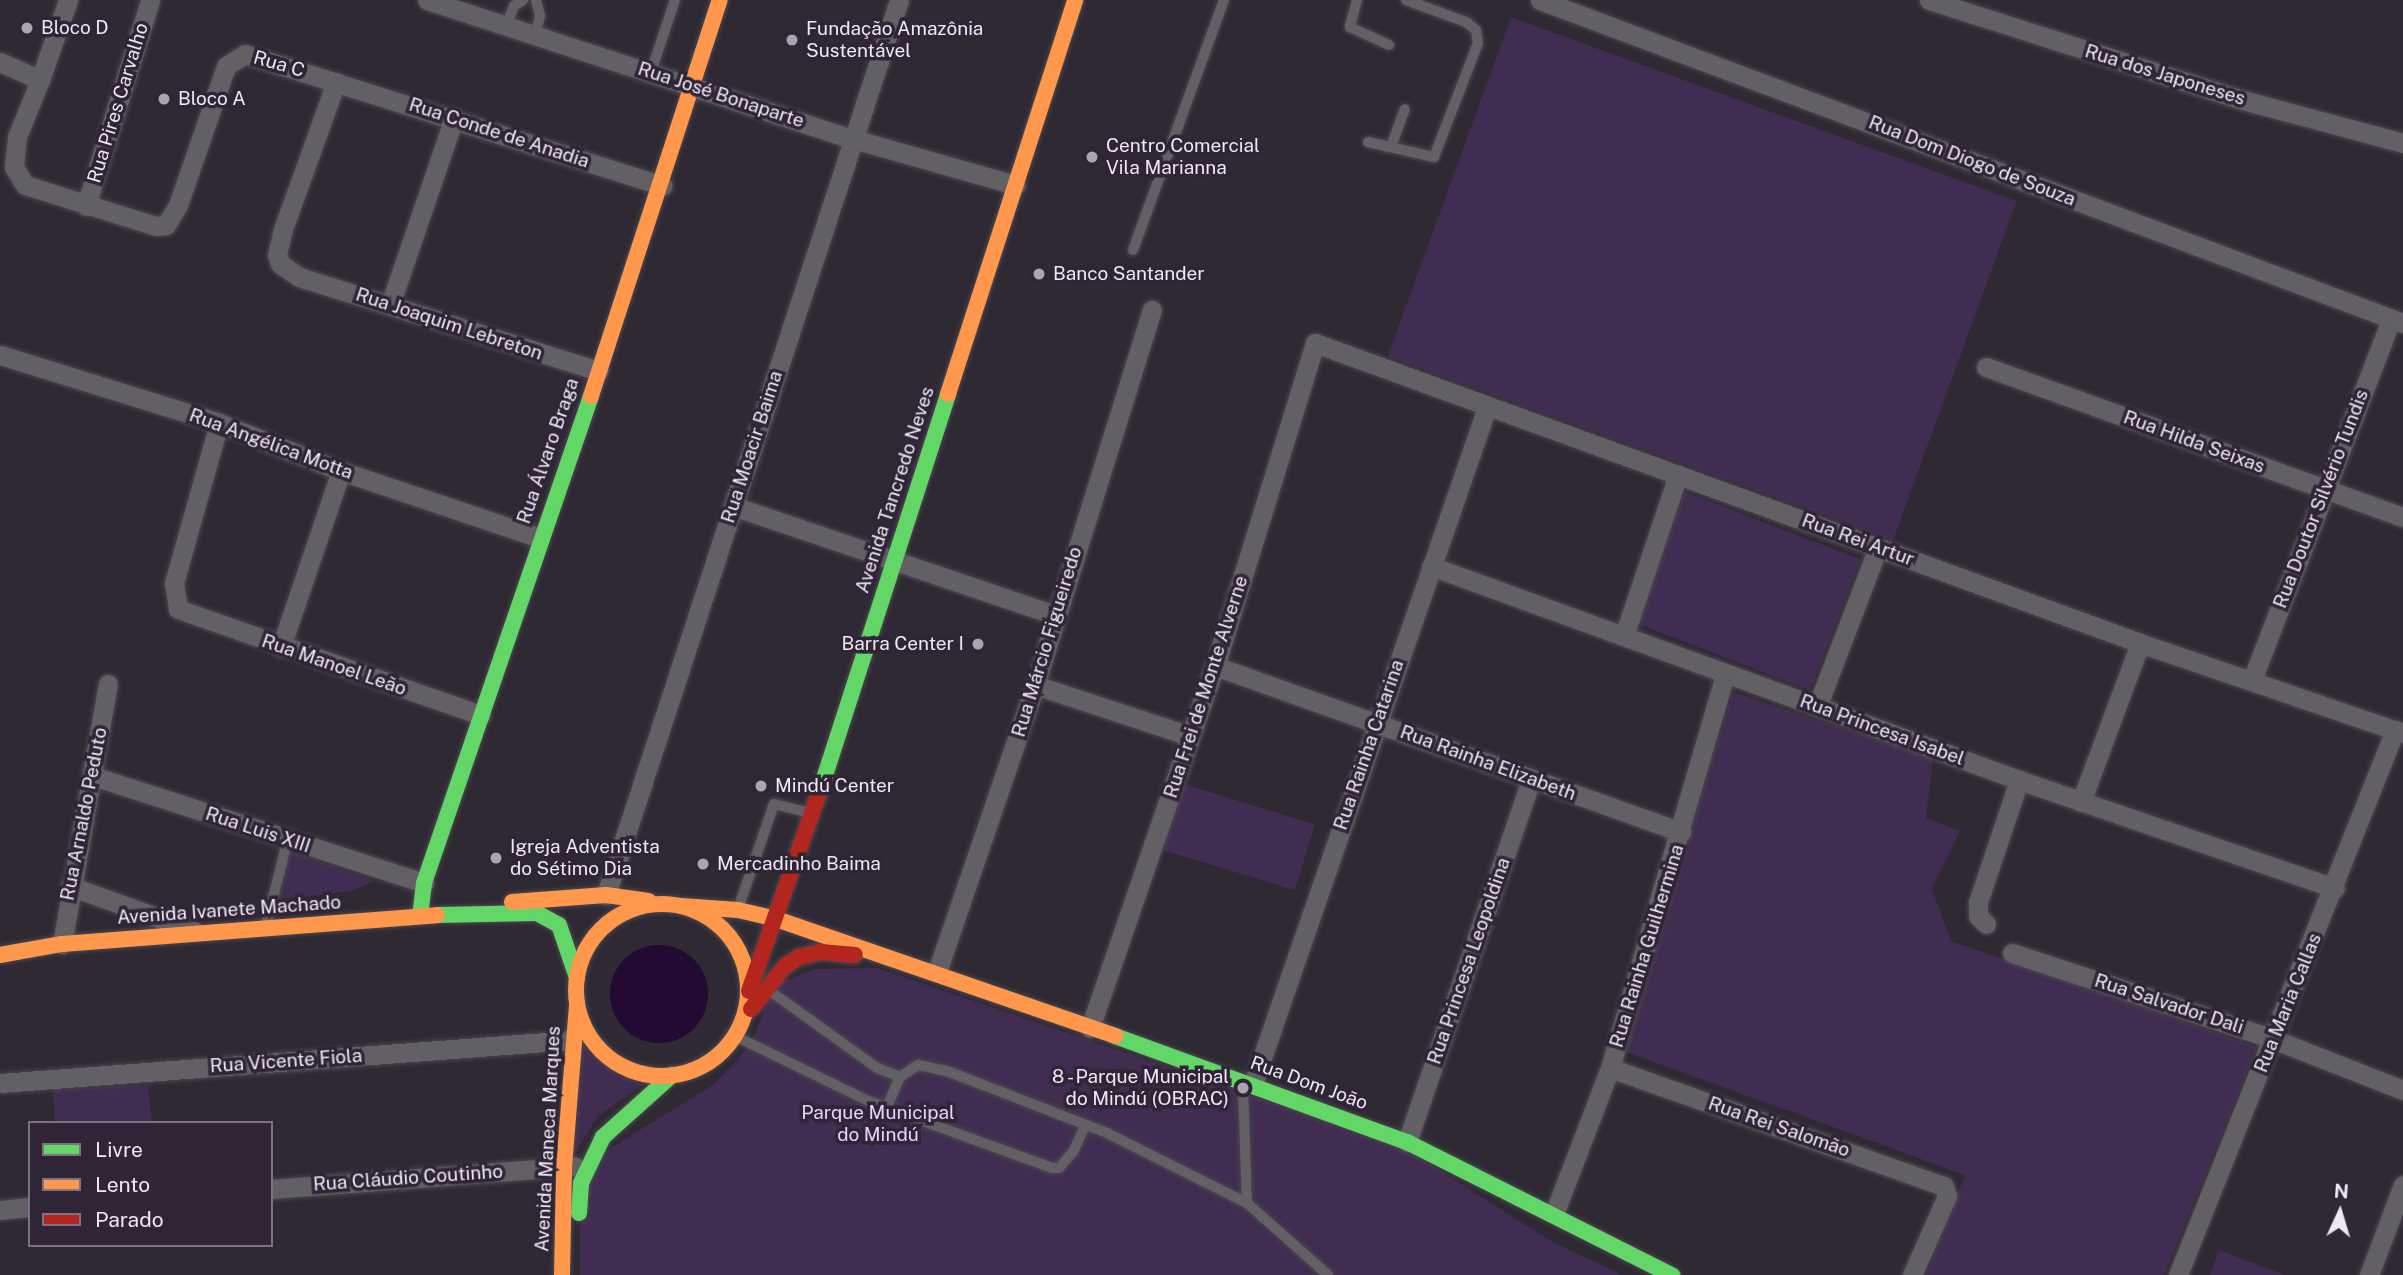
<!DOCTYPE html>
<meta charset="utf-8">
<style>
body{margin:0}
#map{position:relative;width:2403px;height:1275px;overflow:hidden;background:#2e2933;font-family:"Public Sans",sans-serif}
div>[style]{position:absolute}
.green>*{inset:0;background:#412d51;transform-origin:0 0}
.water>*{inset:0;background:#220a33}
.round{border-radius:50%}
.roads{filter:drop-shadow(0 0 2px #4a464e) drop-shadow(0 0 2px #4a464e)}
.lane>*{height:10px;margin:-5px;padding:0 5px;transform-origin:5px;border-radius:5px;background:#625f65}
.street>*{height:19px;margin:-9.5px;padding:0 9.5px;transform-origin:9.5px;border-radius:9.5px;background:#625f65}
.fast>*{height:16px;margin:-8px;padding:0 8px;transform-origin:8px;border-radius:8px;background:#63d668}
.slow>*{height:16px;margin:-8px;padding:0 8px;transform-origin:8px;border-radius:8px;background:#ff974d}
.slow>.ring{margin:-8px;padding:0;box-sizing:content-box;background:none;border:16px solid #ff974d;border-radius:50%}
.jam>*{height:16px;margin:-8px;padding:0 8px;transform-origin:8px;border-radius:8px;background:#b3261e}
.dots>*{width:19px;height:19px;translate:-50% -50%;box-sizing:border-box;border:4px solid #2f2537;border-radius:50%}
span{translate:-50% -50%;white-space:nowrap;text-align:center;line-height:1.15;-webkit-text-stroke:7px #2f2537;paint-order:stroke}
.poi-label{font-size:19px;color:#eee8f4}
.left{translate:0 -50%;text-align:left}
.right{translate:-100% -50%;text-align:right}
.street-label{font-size:19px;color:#eee8f4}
.park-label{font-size:19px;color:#e9d0ff}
.legend{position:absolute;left:28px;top:1121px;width:245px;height:126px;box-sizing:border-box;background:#2f2537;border:2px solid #7b7383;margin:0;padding:9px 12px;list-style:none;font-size:21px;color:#eee8f4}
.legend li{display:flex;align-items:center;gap:14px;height:35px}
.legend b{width:35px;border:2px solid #7b7383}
.north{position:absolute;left:2305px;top:1177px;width:70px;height:70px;-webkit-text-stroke:5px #2f2537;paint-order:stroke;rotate:4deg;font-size:19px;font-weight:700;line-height:28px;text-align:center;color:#eee8f4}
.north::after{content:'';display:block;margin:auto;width:24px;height:32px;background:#eee8f4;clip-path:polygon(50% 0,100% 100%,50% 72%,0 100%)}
</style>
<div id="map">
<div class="green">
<i style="left:1511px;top:17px;width:538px;height:361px;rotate:20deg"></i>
<i style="left:1685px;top:492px;width:188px;height:140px;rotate:21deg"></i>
<i style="clip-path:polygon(1733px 692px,1933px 759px,1926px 818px,1960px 831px,1932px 889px,1951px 941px,2257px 1047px,2164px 1275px,1926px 1275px,1965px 1175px,1621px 1050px)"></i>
<i style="left:1183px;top:784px;width:138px;height:69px;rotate:17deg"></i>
<i style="clip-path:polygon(287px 850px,375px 881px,351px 891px,275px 900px)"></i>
<i style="clip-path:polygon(877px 968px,1405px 1148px,1549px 1240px,1622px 1275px,580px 1275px,580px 1199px,591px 1160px,713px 1085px,751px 1045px,768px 999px,784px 981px,815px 969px)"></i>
<i style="clip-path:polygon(577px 1030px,599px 1061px,649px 1080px,598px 1116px,571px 1159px)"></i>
<i style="clip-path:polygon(148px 1085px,152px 1123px,55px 1123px,53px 1090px)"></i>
<i style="clip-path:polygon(2219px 1250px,2285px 1275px,2210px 1275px)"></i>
</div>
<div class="water">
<i class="round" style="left:610px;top:945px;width:98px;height:98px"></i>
</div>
<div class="roads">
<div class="lane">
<i style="left:1357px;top:0;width:28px;rotate:105deg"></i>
<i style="left:1350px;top:27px;width:43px;rotate:24.8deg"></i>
<i style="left:506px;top:25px;width:21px;rotate:-67deg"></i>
<i style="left:514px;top:6px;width:11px;rotate:-34deg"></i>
<i style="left:535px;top:35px;width:20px;rotate:-75deg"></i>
<i style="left:540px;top:16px;width:16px;rotate:-104deg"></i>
<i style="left:651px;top:72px;width:76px;rotate:-71.6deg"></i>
<i style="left:1368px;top:142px;width:68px;rotate:12.8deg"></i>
<i style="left:1434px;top:157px;width:122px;rotate:-68.9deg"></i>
<i style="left:1478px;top:43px;width:13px;rotate:-99deg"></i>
<i style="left:1476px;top:30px;width:13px;rotate:-141deg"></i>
<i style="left:1466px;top:22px;width:64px;rotate:-159.9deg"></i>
<i style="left:1392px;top:144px;width:37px;rotate:-70deg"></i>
<i style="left:1133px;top:250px;width:266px;rotate:-70deg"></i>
<i style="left:738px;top:909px;width:111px;rotate:-71.1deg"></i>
<i style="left:774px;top:804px;width:38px;rotate:14deg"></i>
<i style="left:266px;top:925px;width:89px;rotate:-75.7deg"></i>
<i style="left:770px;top:991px;width:132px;rotate:35.7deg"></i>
<i style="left:877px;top:1068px;width:25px;rotate:21deg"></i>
<i style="left:900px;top:1077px;width:22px;rotate:-34deg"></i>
<i style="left:918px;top:1065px;width:30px;rotate:12deg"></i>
<i style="left:947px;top:1071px;width:172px;rotate:21.2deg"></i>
<i style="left:1107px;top:1133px;width:157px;rotate:26.6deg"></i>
<i style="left:1247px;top:1203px;width:108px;rotate:41.6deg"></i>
<i style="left:735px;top:1036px;width:148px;rotate:26deg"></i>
<i style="left:868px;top:1101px;width:196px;rotate:20deg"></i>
<i style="left:1052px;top:1168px;width:7px"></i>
<i style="left:1059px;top:1168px;width:21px;rotate:-49deg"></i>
<i style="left:1073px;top:1152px;width:29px;rotate:-65deg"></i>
<i style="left:1243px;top:1085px;width:118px;rotate:88.1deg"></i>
<i style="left:887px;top:1107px;width:33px;rotate:-67deg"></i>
</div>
<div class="street">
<i style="left:427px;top:0;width:448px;rotate:18.1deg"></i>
<i style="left:853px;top:139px;width:169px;rotate:15.8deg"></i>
<i style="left:1540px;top:0;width:921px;rotate:20.52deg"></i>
<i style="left:1929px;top:0;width:325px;rotate:17.7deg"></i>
<i style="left:2239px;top:99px;width:170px;rotate:15deg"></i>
<i style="left:0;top:62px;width:44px;rotate:24.2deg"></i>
<i style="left:40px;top:80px;width:61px;rotate:112deg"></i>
<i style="left:17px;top:137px;width:30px;rotate:96deg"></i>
<i style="left:14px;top:167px;width:21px;rotate:59deg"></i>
<i style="left:25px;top:185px;width:137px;rotate:17.4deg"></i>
<i style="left:156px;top:226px;width:10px;rotate:-6deg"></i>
<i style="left:166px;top:225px;width:23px;rotate:-59deg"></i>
<i style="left:178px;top:205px;width:147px;rotate:-70.9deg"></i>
<i style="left:226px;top:66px;width:22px;rotate:-32deg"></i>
<i style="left:245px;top:54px;width:438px;rotate:17.5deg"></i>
<i style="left:40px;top:80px;width:85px;rotate:-70.7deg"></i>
<i style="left:336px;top:82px;width:156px;rotate:109.8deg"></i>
<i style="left:283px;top:229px;width:27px;rotate:103deg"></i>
<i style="left:277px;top:255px;width:9px;rotate:72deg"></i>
<i style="left:280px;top:264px;width:23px;rotate:34deg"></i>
<i style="left:299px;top:277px;width:314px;rotate:17.4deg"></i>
<i style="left:86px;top:206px;width:216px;rotate:-72.7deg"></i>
<i style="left:390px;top:305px;width:198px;rotate:-71.1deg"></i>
<i style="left:0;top:355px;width:229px;rotate:17.2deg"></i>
<i style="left:219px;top:423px;width:131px;rotate:21.5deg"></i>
<i style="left:341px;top:471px;width:210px;rotate:18.6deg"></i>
<i style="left:1986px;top:367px;width:443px;rotate:19.8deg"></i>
<i style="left:219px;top:423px;width:166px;rotate:105.7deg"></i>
<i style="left:174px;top:583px;width:26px;rotate:81deg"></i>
<i style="left:178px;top:609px;width:321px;rotate:19.3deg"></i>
<i style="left:733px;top:506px;width:340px;rotate:18.7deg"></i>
<i style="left:1431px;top:566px;width:626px;rotate:20deg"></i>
<i style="left:2019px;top:780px;width:334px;rotate:18.9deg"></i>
<i style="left:1624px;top:636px;width:170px;rotate:-71.5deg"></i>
<i style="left:281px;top:647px;width:186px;rotate:-71.2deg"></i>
<i style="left:1215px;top:666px;width:495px;rotate:19.6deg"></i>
<i style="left:2252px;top:680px;width:387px;rotate:-68.9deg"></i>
<i style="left:1035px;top:685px;width:163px;rotate:18.2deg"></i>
<i style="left:1817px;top:707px;width:171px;rotate:-69.1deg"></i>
<i style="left:93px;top:776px;width:348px;rotate:17.9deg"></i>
<i style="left:2081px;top:802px;width:170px;rotate:-69.6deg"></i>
<i style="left:70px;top:886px;width:132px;rotate:19.9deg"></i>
<i style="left:606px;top:895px;width:942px;rotate:-71.87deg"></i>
<i style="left:1986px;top:924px;width:11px;rotate:-135deg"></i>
<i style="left:1978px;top:916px;width:14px;rotate:-90deg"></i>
<i style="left:1978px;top:902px;width:129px;rotate:-71.4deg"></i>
<i style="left:62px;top:944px;width:264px;rotate:-80deg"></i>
<i style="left:2012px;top:953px;width:275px;rotate:18.2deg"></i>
<i style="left:2273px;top:1039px;width:140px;rotate:21.4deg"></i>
<i style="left:937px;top:972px;width:303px;rotate:-71.1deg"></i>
<i style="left:1035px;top:685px;width:393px;rotate:-72.7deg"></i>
<i style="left:1090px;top:1028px;width:383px;rotate:-71deg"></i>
<i style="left:1215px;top:666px;width:338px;rotate:-72.8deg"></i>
<i style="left:1315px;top:343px;width:878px;rotate:19.98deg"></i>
<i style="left:2140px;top:643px;width:278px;rotate:18.9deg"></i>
<i style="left:1610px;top:1068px;width:354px;rotate:19.5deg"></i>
<i style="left:1944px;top:1186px;width:10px;rotate:73deg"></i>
<i style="left:1947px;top:1196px;width:86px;rotate:113.9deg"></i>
<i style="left:0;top:1083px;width:574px;rotate:-4.3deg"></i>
<i style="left:1253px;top:1084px;width:716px;rotate:-70.93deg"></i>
<i style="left:1407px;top:1142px;width:383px;rotate:-71.1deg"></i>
<i style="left:271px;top:1189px;width:304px;rotate:-4.3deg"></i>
<i style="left:0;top:1210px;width:30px;rotate:-6deg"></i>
<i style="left:1554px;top:1214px;width:156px;rotate:-69deg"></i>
<i style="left:1610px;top:1068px;width:410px;rotate:-73.7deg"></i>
<i style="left:2178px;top:1275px;width:587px;rotate:-68.29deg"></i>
<i style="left:2369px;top:1275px;width:96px;rotate:-69.3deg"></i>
</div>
<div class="fast">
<i style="left:820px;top:791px;width:417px;rotate:-72.1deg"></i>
<i style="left:437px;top:915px;width:100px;rotate:-1.1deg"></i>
<i style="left:537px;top:913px;width:25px;rotate:29deg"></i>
<i style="left:559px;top:925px;width:56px;rotate:71.2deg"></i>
<i style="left:420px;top:916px;width:33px;rotate:-83deg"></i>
<i style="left:424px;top:883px;width:515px;rotate:-71.07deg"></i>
<i style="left:1115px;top:1036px;width:311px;rotate:20deg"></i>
<i style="left:1407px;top:1142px;width:297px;rotate:26.7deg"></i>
<i style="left:579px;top:1213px;width:30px;rotate:-86deg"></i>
<i style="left:581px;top:1183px;width:51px;rotate:-64.4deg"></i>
<i style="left:603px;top:1137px;width:93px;rotate:-41.9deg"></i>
</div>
<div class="slow">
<i style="left:948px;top:394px;width:414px;rotate:-72.1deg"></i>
<i style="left:591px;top:396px;width:416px;rotate:-72deg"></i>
<i style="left:512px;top:902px;width:94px;rotate:-4.3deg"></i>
<i style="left:606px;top:895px;width:43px;rotate:7.9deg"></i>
<i class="ring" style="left:576px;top:904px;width:156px;height:156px"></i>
<i style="left:681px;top:906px;width:57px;rotate:4deg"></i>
<i style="left:738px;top:910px;width:39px;rotate:13deg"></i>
<i style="left:776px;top:919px;width:359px;rotate:19deg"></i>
<i style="left:0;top:955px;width:63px;rotate:-10.1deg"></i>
<i style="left:62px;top:944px;width:376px;rotate:-4.4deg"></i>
<i style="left:562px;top:1275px;width:108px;rotate:-88.9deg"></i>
<i style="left:564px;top:1167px;width:163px;rotate:-85.4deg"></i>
</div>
<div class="jam">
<i style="left:749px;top:991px;width:212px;rotate:-70.5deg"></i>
<i style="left:751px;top:1009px;width:53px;rotate:-51.8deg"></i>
<i style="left:784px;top:967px;width:18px;rotate:-34deg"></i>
<i style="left:799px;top:957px;width:23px;rotate:-13deg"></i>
<i style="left:821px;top:952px;width:34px;rotate:5deg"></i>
</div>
</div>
<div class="dots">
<i style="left:27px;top:28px;background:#aba5b0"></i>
<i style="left:792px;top:40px;background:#aba5b0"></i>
<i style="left:164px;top:99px;background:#aba5b0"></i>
<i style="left:1092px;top:157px;background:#aba5b0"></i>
<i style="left:1039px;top:274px;background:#aba5b0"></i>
<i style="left:978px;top:644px;background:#aba5b0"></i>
<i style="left:761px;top:786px;background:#aba5b0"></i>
<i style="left:496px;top:858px;background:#aba5b0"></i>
<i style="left:703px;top:864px;background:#aba5b0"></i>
<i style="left:1243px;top:1088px;background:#aba5b0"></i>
</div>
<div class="poi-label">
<span class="left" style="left:41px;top:28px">Bloco D</span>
<span class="left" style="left:806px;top:40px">Fundação Amazônia<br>Sustentável</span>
<span class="left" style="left:178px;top:99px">Bloco A</span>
<span class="left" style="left:1106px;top:157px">Centro Comercial<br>Vila Marianna</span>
<span class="left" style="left:1053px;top:274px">Banco Santander</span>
<span class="right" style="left:964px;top:644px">Barra Center I</span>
<span class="left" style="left:775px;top:786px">Mindú Center</span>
<span class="left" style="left:510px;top:858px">Igreja Adventista<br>do Sétimo Dia</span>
<span class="left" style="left:717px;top:864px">Mercadinho Baima</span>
<span class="right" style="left:1229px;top:1088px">8 - Parque Municipal<br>do Mindú (OBRAC)</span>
</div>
<div class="street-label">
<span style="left:279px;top:64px;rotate:16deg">Rua C</span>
<span style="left:2165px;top:75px;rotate:17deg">Rua dos Japoneses</span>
<span style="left:721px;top:95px;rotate:18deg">Rua José Bonaparte</span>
<span style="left:118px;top:103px;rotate:-73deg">Rua Pires Carvalho</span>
<span style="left:499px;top:133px;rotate:18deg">Rua Conde de Anadia</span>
<span style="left:1972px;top:161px;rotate:21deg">Rua Dom Diogo de Souza</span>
<span style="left:449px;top:324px;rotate:18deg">Rua Joaquim Lebreton</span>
<span style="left:2194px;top:442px;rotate:20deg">Rua Hilda Seixas</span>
<span style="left:271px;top:444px;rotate:20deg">Rua Angélica Motta</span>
<span style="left:752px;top:447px;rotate:-72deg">Rua Moacir Baima</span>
<span style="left:548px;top:451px;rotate:-71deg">Rua Álvaro Braga</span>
<span style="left:895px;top:490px;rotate:-72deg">Avenida Tancredo Neves</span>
<span style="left:2321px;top:499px;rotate:-69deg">Rua Doutor Silvério Tundis</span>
<span style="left:1858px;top:540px;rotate:20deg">Rua Rei Artur</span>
<span style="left:1047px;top:642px;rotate:-73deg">Rua Márcio Figueiredo</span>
<span style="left:334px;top:665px;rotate:19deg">Rua Manoel Leão</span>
<span style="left:1206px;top:687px;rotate:-72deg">Rua Frei de Monte Alverne</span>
<span style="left:1882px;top:730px;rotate:20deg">Rua Princesa Isabel</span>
<span style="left:1369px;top:745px;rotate:-71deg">Rua Rainha Catarina</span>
<span style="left:1488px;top:763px;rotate:20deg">Rua Rainha Elizabeth</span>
<span style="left:84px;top:814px;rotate:-79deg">Rua Arnaldo Peduto</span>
<span style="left:258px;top:830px;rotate:18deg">Rua Luis XIII</span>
<span style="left:229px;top:910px;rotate:-4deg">Avenida Ivanete Machado</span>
<span style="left:1647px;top:946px;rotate:-73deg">Rua Rainha Guilhermina</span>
<span style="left:1469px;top:961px;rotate:-71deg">Rua Princesa Leopoldina</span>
<span style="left:2288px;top:1003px;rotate:-68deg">Rua Maria Callas</span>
<span style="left:2169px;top:1004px;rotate:18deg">Rua Salvador Dali</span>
<span style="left:286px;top:1061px;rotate:-4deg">Rua Vicente Fiola</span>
<span style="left:1309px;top:1083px;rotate:20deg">Rua Dom João</span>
<span style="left:1779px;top:1127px;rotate:19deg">Rua Rei Salomão</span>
<span style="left:548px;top:1139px;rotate:-87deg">Avenida Maneca Marques</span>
<span style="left:408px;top:1178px;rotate:-4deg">Rua Cláudio Coutinho</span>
</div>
<div class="park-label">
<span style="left:878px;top:1124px">Parque Municipal<br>do Mindú</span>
</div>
<ul class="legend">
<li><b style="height:9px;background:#63d668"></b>Livre</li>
<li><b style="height:9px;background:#ff974d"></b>Lento</li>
<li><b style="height:9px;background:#b3261e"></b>Parado</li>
</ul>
<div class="north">N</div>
</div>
